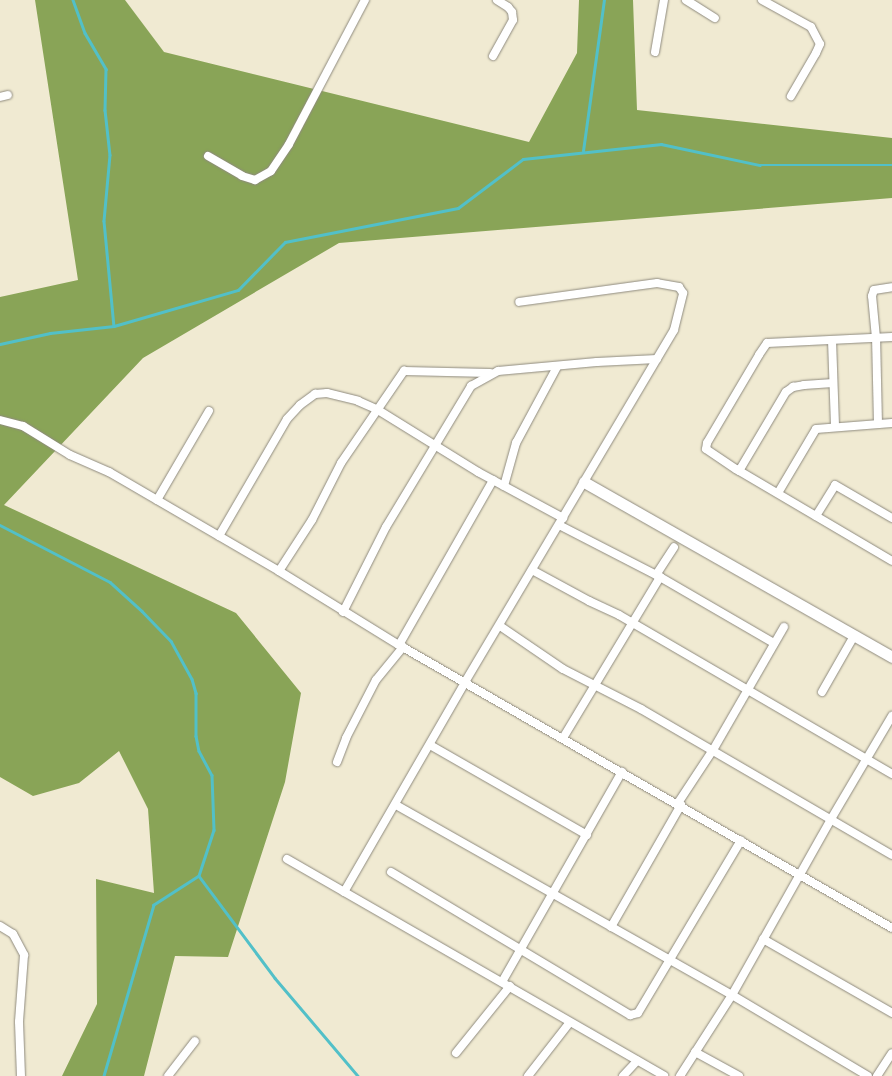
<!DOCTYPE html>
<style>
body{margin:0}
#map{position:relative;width:892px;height:1076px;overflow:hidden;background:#f0ead2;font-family:"Indie Flower",sans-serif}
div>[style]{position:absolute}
.forest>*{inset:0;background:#89a457}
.stream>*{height:2.5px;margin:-1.25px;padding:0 1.25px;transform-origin:1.25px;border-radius:1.25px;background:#52c0c8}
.roads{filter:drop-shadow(0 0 1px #8e8a7e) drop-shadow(0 0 1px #8e8a7e)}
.street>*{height:8px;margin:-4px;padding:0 4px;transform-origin:4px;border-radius:4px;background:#fff}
.secondary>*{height:11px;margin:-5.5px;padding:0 5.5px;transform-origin:5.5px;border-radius:5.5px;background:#fff}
span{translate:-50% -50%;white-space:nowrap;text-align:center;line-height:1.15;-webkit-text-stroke:4px #fbf7ec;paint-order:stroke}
</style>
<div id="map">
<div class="forest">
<i style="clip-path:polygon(35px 0,125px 0,164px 52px,529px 142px,577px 53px,579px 0,633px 0,637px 110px,892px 138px,892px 198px,339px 243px,143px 358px,4px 505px,236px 613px,301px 693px,285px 782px,228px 957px,175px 956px,144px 1076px,62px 1076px,97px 1004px,96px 879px,154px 893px,148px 809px,119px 751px,79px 783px,33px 796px,0 777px,0 297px,78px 280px)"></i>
</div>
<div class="stream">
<i style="left:73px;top:0;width:35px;rotate:70deg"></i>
<i style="left:85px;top:33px;width:42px;rotate:59.7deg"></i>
<i style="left:106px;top:69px;width:41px;rotate:91.4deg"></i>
<i style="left:105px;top:110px;width:45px;rotate:83.7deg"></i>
<i style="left:110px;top:155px;width:66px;rotate:95.2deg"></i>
<i style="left:104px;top:221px;width:105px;rotate:84.6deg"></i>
<i style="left:583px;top:151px;width:152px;rotate:-82.1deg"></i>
<i style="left:0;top:344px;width:51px;rotate:-12.4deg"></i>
<i style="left:50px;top:333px;width:64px;rotate:-6.2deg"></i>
<i style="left:114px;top:326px;width:129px;rotate:-16.2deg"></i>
<i style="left:238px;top:290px;width:67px;rotate:-45.6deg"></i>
<i style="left:285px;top:242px;width:176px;rotate:-11.1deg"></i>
<i style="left:458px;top:208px;width:81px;rotate:-37deg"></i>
<i style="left:523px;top:159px;width:139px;rotate:-6.2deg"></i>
<i style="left:661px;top:144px;width:101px;rotate:12deg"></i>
<i style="left:760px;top:165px;width:132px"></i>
<i style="left:0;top:525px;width:124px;rotate:27.4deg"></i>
<i style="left:110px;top:582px;width:43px;rotate:42.2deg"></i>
<i style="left:142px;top:611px;width:42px;rotate:46deg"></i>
<i style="left:171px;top:641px;width:43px;rotate:61.1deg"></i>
<i style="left:192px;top:679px;width:15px;rotate:74deg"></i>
<i style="left:196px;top:693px;width:43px;rotate:90deg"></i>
<i style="left:196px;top:736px;width:15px;rotate:79deg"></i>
<i style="left:199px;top:751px;width:27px;rotate:62deg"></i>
<i style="left:212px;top:775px;width:55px;rotate:87.9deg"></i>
<i style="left:214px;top:830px;width:48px;rotate:108.1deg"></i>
<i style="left:199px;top:876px;width:54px;rotate:147.2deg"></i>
<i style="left:154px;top:905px;width:178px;rotate:106.3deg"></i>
<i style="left:199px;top:876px;width:127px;rotate:53.3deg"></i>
<i style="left:275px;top:978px;width:128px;rotate:49.7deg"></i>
</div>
<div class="roads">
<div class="street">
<i style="left:686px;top:0;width:34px;rotate:32deg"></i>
<i style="left:762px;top:0;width:56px;rotate:28.9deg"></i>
<i style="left:811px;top:27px;width:19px;rotate:62deg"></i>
<i style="left:820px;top:44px;width:10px;rotate:114deg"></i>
<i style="left:816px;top:53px;width:50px;rotate:120.2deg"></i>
<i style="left:655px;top:52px;width:53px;rotate:-80.2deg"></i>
<i style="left:493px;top:56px;width:41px;rotate:-60.9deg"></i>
<i style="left:513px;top:20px;width:8px;rotate:-97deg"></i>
<i style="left:512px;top:12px;width:6px;rotate:-129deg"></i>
<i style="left:508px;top:7px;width:13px;rotate:-148deg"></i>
<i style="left:0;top:97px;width:8px;rotate:-14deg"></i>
<i style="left:208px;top:156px;width:39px;rotate:30deg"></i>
<i style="left:242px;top:176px;width:14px;rotate:17deg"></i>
<i style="left:255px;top:180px;width:18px;rotate:-29deg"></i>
<i style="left:271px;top:171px;width:32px;rotate:-56deg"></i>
<i style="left:289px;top:144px;width:163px;rotate:-62.2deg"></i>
<i style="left:892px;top:337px;width:125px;rotate:177.3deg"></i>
<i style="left:767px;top:343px;width:14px;rotate:124deg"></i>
<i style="left:759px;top:355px;width:102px;rotate:120.6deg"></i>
<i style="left:707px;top:443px;width:6px;rotate:99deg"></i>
<i style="left:706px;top:449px;width:36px;rotate:34deg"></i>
<i style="left:736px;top:469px;width:181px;rotate:30.5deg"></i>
<i style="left:832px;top:340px;width:86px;rotate:88deg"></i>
<i style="left:0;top:420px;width:24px;rotate:15deg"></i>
<i style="left:23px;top:426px;width:55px;rotate:31.7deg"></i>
<i style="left:70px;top:455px;width:43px;rotate:23.6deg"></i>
<i style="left:109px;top:472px;width:197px;rotate:30.2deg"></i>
<i style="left:279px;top:571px;width:141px;rotate:31.7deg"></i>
<i style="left:399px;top:645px;width:568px;rotate:29.86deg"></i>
<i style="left:878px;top:424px;width:86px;rotate:-91.3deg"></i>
<i style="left:876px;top:338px;width:42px;rotate:-95.4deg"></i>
<i style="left:872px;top:296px;width:6px;rotate:-72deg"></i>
<i style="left:874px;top:290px;width:18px;rotate:-9deg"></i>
<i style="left:739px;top:471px;width:92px;rotate:-59.3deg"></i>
<i style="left:786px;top:392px;width:9px;rotate:-36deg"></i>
<i style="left:793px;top:387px;width:11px;rotate:-10deg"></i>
<i style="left:804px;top:385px;width:29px;rotate:-4deg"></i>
<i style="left:504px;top:486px;width:45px;rotate:-74.4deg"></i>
<i style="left:516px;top:443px;width:86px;rotate:-61.7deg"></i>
<i style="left:778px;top:493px;width:74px;rotate:-59.3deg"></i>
<i style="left:816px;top:429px;width:76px;rotate:-4.5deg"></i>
<i style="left:157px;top:500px;width:103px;rotate:-59.7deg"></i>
<i style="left:816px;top:516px;width:36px;rotate:-58deg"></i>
<i style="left:835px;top:485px;width:66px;rotate:30.1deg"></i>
<i style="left:559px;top:525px;width:114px;rotate:27.2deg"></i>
<i style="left:660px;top:577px;width:132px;rotate:30.1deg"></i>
<i style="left:219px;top:536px;width:135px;rotate:-59.8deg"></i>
<i style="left:287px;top:419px;width:19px;rotate:-47deg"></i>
<i style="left:300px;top:405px;width:19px;rotate:-36deg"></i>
<i style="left:315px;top:394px;width:12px;rotate:-5deg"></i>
<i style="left:327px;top:393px;width:32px;rotate:14deg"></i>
<i style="left:358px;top:401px;width:22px;rotate:24deg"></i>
<i style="left:378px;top:410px;width:118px;rotate:31.8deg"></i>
<i style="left:478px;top:472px;width:97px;rotate:28.4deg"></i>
<i style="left:532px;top:570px;width:65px;rotate:28.5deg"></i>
<i style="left:589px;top:601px;width:33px;rotate:25deg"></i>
<i style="left:619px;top:615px;width:316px;rotate:30.2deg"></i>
<i style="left:279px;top:571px;width:61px;rotate:-57.1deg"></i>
<i style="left:312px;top:520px;width:64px;rotate:-63deg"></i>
<i style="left:341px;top:463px;width:112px;rotate:-55.6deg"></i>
<i style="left:404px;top:371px;width:86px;rotate:1.3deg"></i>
<i style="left:656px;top:575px;width:33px;rotate:-57deg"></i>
<i style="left:343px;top:612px;width:95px;rotate:-63.2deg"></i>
<i style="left:386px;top:527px;width:165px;rotate:-58.9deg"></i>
<i style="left:471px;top:386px;width:31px;rotate:-29deg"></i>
<i style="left:498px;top:371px;width:99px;rotate:-5.2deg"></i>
<i style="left:597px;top:362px;width:60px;rotate:-2.9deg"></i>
<i style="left:500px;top:626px;width:76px;rotate:34.3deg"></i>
<i style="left:563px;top:669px;width:88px;rotate:27.1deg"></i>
<i style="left:641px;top:709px;width:290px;rotate:30.2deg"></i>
<i style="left:399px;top:645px;width:190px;rotate:-60.3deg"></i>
<i style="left:822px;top:692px;width:64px;rotate:-60.3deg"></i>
<i style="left:563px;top:738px;width:188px;rotate:-58.9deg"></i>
<i style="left:430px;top:745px;width:181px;rotate:29.8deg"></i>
<i style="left:337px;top:762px;width:26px;rotate:-69deg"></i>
<i style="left:346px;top:738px;width:65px;rotate:-62.7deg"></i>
<i style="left:376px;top:680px;width:43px;rotate:-50.7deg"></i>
<i style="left:678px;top:803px;width:64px;rotate:-56.6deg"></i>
<i style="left:713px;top:750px;width:142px;rotate:-60deg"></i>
<i style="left:396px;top:805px;width:386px;rotate:29.5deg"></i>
<i style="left:732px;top:995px;width:158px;rotate:30.8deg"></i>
<i style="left:287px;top:859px;width:435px;rotate:29.9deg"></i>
<i style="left:391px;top:872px;width:279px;rotate:30.9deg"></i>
<i style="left:630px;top:1015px;width:8px;rotate:-14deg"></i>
<i style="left:638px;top:1013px;width:201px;rotate:-59.2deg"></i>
<i style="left:344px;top:892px;width:242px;rotate:-60deg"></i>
<i style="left:465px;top:682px;width:409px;rotate:-59.3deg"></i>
<i style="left:674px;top:330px;width:38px;rotate:-76deg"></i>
<i style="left:683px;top:293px;width:7px;rotate:-124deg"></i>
<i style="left:679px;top:287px;width:22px;rotate:-170deg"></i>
<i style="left:657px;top:283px;width:139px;rotate:172.2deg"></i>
<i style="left:0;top:926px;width:15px;rotate:32deg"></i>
<i style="left:13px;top:934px;width:24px;rotate:62deg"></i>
<i style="left:24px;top:955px;width:67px;rotate:94.3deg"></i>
<i style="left:19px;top:1022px;width:54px;rotate:87.9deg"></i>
<i style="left:611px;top:927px;width:141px;rotate:-60.2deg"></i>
<i style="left:763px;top:939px;width:149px;rotate:29.8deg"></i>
<i style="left:502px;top:982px;width:242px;rotate:-60.3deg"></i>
<i style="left:695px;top:1052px;width:50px;rotate:28.6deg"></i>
<i style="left:456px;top:1053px;width:86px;rotate:-51.1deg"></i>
<i style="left:168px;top:1076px;width:44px;rotate:-52.4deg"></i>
<i style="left:528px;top:1076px;width:68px;rotate:-52.1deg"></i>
<i style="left:623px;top:1076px;width:21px;rotate:-47deg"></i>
<i style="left:680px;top:1076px;width:96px;rotate:-57.3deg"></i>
<i style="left:732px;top:995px;width:202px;rotate:-60.6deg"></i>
<i style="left:831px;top:819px;width:120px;rotate:-59.4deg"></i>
<i style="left:877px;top:1076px;width:27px;rotate:-57deg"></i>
</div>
<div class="secondary">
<i style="left:584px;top:482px;width:354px;rotate:29.6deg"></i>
</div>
</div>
</div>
